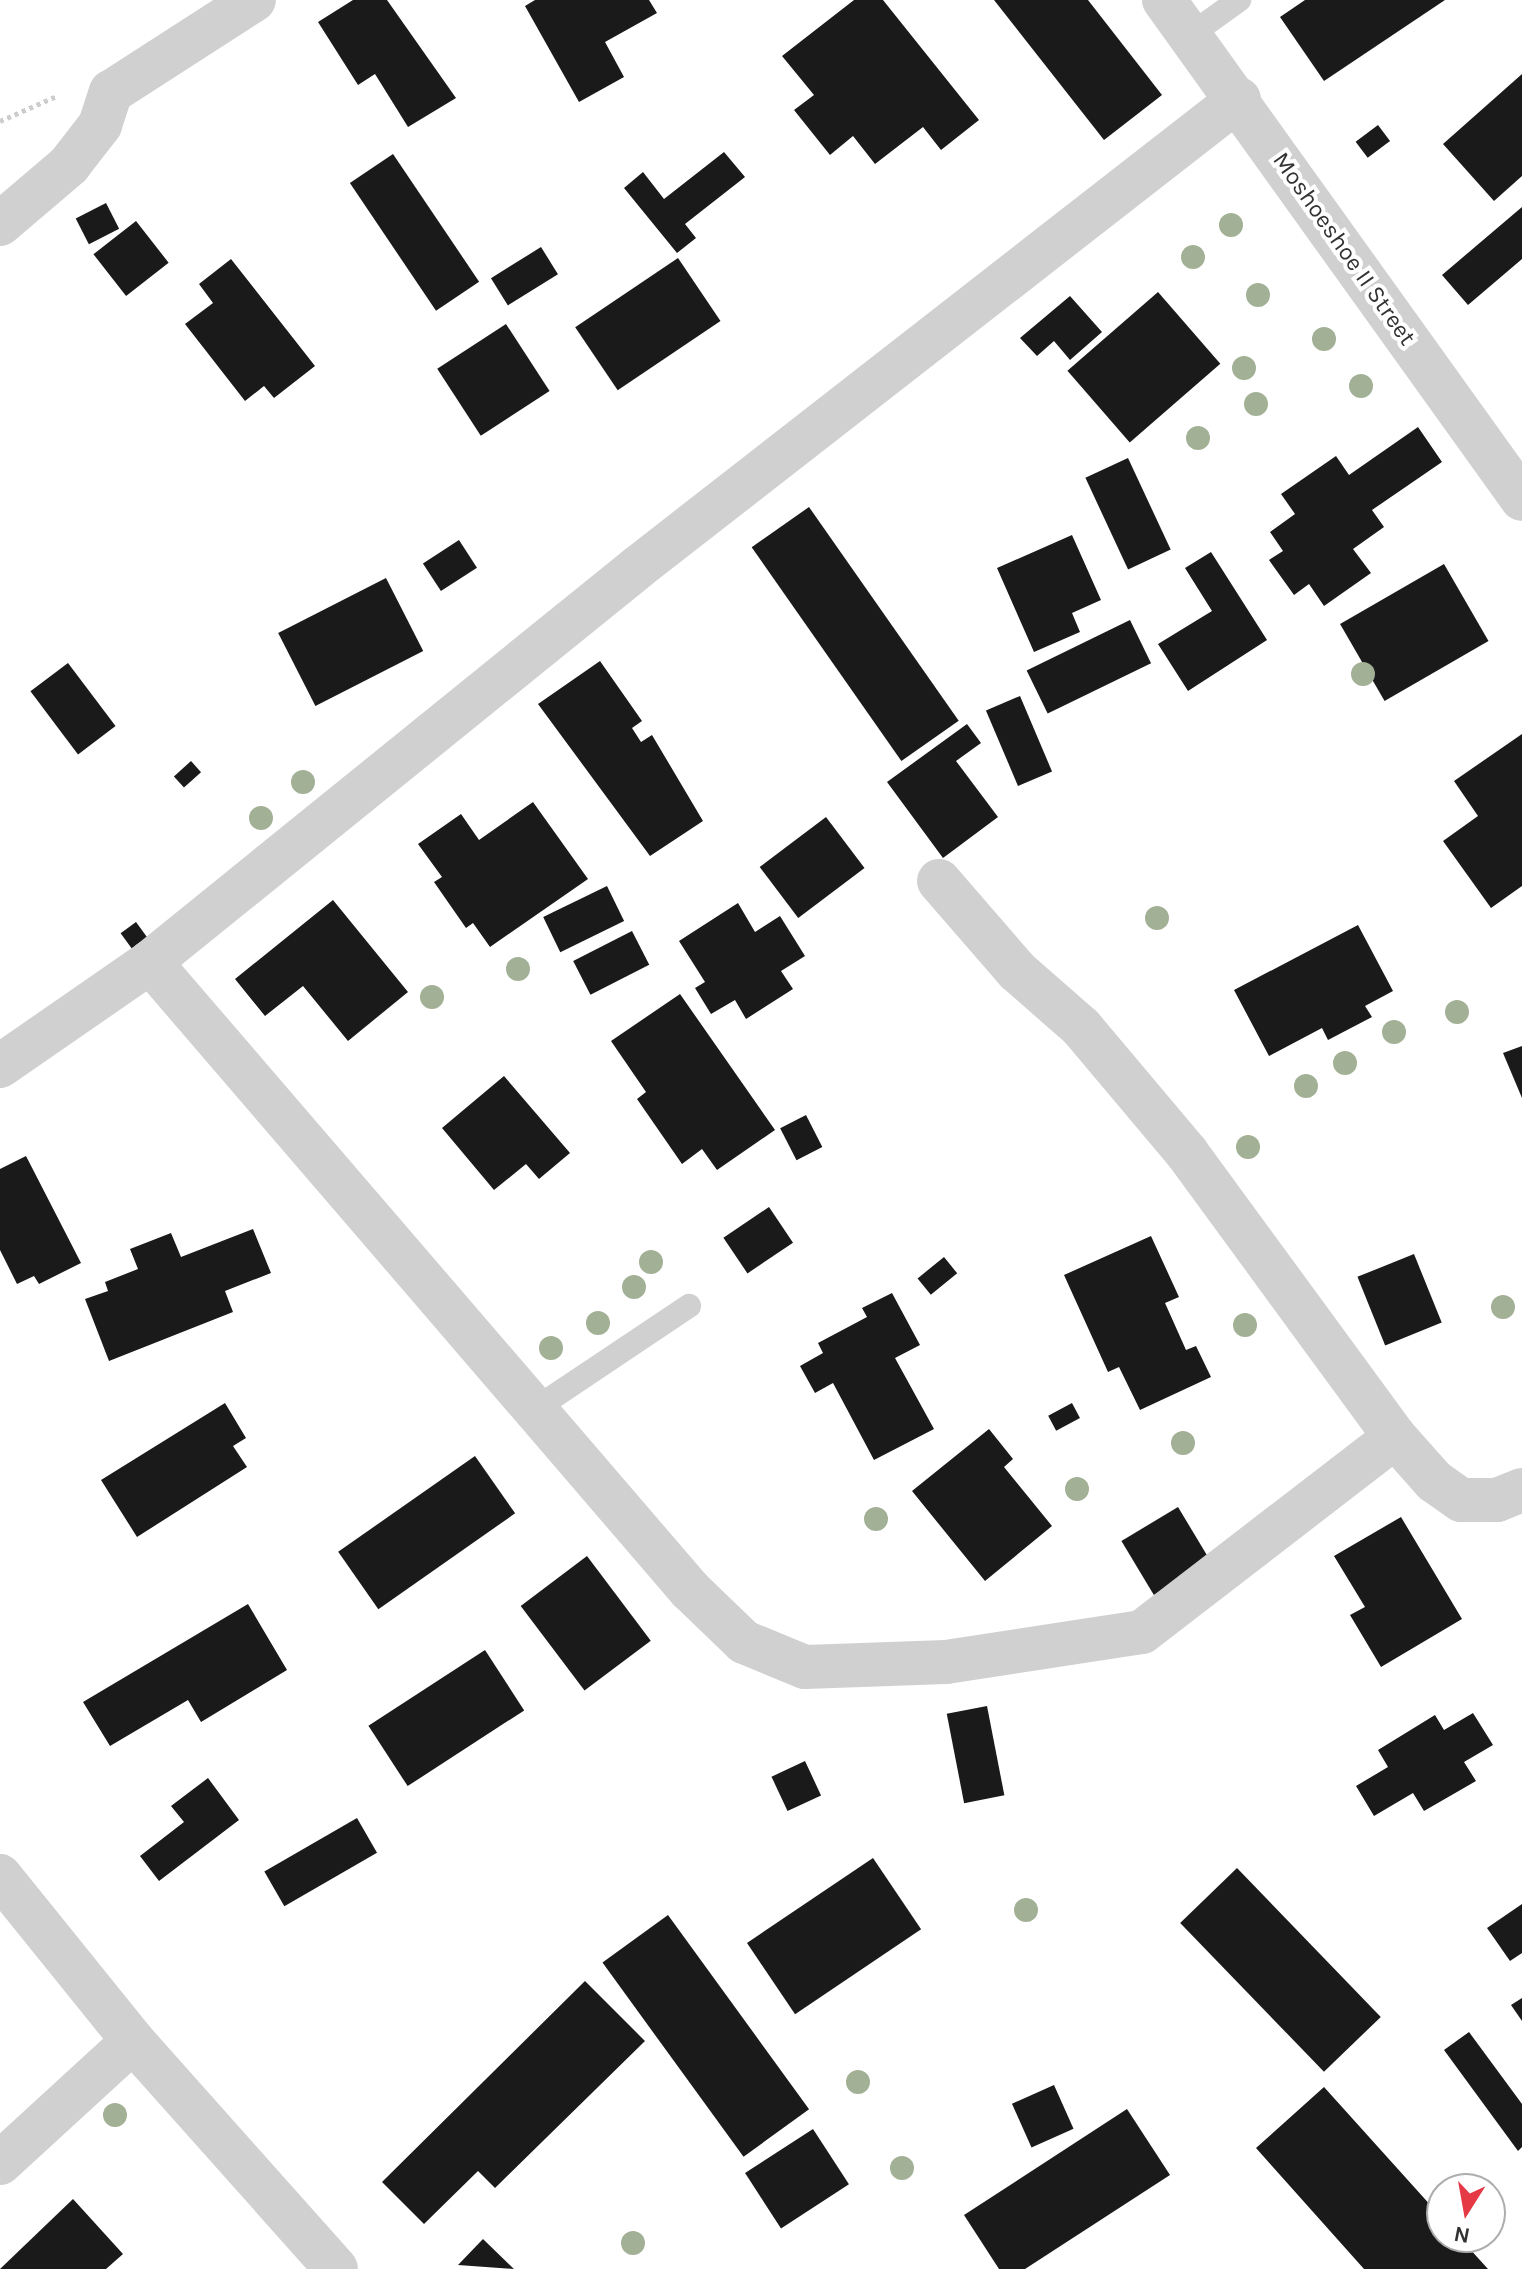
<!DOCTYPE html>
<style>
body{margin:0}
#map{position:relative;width:1522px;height:2269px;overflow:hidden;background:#fff;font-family:Karla,sans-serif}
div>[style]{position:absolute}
.building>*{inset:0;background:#1a1a1a;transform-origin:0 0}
.path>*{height:5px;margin-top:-2.5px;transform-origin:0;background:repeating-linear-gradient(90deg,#cdcdcd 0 4px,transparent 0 8px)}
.service>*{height:24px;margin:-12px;padding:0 12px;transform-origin:12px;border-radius:12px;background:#d0d0d0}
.minor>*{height:44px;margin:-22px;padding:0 22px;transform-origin:22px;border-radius:22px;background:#d0d0d0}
.trees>*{width:24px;height:24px;margin:-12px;border-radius:50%;background:#a2b095}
span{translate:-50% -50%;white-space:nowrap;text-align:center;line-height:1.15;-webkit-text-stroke:8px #fff;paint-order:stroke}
.street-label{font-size:24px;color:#333}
.north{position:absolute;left:1426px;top:2173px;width:80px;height:80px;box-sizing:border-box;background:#fff;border:2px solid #adadad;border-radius:50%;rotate:191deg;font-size:22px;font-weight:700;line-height:32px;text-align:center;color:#333}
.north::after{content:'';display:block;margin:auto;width:28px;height:36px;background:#e63946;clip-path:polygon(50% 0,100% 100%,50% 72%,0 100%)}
</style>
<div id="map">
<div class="building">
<i style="clip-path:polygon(353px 0,387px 0,456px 98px,408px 127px,375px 74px,358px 85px,318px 22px)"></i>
<i style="clip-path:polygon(535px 0,649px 0,657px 13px,605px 42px,624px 77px,579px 102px,525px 6px)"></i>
<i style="clip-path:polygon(854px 0,883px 0,979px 120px,941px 150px,923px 127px,875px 164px,853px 136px,830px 155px,794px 110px,814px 95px,782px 56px)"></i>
<i style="clip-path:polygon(994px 0,1088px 0,1162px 95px,1104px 140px)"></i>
<i style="clip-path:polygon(1305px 0,1445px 0,1324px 81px,1280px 17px)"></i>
<i style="clip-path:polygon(1522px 74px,1522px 176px,1494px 201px,1443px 144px)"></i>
<i style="left:1378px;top:125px;width:20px;height:28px;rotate:53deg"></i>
<i style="clip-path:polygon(724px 152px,745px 177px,685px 224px,696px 238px,677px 253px,624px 188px,643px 172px,664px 199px)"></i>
<i style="left:393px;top:154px;width:154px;height:52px;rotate:56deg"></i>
<i style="left:106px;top:203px;width:29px;height:34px;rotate:63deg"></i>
<i style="clip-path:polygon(1522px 207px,1522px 259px,1468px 305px,1442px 275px)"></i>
<i style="left:136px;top:221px;width:53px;height:54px;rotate:52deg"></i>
<i style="left:541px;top:247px;width:32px;height:59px;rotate:58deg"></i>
<i style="left:678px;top:258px;width:76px;height:124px;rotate:56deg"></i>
<i style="clip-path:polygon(231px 259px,315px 366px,274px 398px,264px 386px,245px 401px,185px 324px,213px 303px,199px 284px)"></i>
<i style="left:1158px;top:292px;width:95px;height:120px;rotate:49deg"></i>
<i style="clip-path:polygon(1070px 296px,1102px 332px,1070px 360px,1054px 341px,1037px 356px,1020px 338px)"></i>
<i style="left:506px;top:324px;width:80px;height:82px;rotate:57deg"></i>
<i style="clip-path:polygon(1418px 427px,1442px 462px,1372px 510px,1384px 527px,1353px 549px,1371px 573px,1324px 606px,1309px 584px,1294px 595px,1269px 560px,1283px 551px,1270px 532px,1295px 514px,1281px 494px,1336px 456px,1349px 475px)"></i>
<i style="left:1128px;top:458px;width:101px;height:47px;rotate:65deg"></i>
<i style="left:809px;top:507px;width:261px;height:70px;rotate:55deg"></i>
<i style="clip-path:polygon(1072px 535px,1101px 600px,1072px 613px,1080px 632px,1034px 652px,997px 568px)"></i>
<i style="left:459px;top:540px;width:33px;height:43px;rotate:57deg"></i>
<i style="clip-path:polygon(1211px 552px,1267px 640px,1188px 691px,1158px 644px,1212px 611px,1185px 568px)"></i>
<i style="left:1444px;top:564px;width:89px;height:120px;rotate:60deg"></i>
<i style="left:386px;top:578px;width:82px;height:121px;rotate:63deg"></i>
<i style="left:1130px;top:620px;width:48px;height:115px;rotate:64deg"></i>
<i style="clip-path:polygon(600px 661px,642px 721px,632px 728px,641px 742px,652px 735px,703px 821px,650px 856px,538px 704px)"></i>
<i style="left:68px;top:663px;width:79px;height:47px;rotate:53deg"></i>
<i style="left:1020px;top:696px;width:82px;height:37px;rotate:67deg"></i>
<i style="clip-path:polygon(967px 724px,981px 743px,956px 761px,998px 817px,943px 858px,887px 782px)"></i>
<i style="clip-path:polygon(1522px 734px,1522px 886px,1491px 908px,1443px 841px,1478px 816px,1454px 781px)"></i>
<i style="left:191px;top:761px;width:15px;height:23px;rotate:48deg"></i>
<i style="clip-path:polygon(533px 802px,588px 879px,490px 947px,473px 923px,466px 928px,434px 882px,442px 877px,418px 844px,461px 814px,479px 840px)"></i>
<i style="left:826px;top:817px;width:64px;height:83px;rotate:53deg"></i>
<i style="left:607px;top:886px;width:39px;height:71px;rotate:64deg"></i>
<i style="clip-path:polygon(333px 900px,408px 992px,348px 1041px,303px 986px,265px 1016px,235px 979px)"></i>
<i style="clip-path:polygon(738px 903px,755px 932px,780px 916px,805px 956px,781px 971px,793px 989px,746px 1019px,735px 1000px,711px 1014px,695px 988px,705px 982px,679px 941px)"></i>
<i style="left:136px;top:922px;width:22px;height:19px;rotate:54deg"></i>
<i style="clip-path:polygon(1358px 925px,1393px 991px,1365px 1006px,1372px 1017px,1328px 1040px,1322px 1028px,1269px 1056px,1234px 990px)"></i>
<i style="left:632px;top:931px;width:38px;height:66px;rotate:63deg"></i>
<i style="clip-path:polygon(680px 994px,775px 1130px,717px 1170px,702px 1149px,682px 1164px,637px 1099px,646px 1092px,611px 1041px)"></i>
<i style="clip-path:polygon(1522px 1046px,1522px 1098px,1503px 1053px)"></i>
<i style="clip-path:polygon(504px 1076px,570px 1153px,539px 1179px,526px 1164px,494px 1190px,442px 1128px)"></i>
<i style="left:806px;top:1115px;width:36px;height:29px;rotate:63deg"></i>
<i style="clip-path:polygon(26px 1156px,81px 1263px,39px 1284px,34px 1276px,17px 1284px,0 1250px,0 1169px)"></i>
<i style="left:769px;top:1207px;width:43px;height:55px;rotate:56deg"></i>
<i style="clip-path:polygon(253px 1229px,271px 1273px,225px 1291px,233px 1312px,109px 1361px,85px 1299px,108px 1291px,105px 1282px,138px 1269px,130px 1249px,171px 1233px,181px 1257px)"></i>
<i style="clip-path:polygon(1151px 1236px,1179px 1297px,1165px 1303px,1186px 1350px,1196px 1346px,1211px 1377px,1140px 1410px,1119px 1367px,1108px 1372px,1064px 1275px)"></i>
<i style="left:1414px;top:1254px;width:74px;height:61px;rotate:68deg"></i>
<i style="left:944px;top:1257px;width:21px;height:34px;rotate:51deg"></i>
<i style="clip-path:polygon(892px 1293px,920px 1345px,895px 1358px,934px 1429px,874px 1460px,833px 1383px,815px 1393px,800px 1366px,823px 1353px,818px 1343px,867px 1317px,862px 1308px)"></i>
<i style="clip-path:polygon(225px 1403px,246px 1438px,233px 1446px,247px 1467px,137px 1537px,101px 1480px)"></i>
<i style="left:1072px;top:1403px;width:17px;height:27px;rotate:62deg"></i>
<i style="clip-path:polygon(989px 1429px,1013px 1459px,1004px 1467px,1052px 1526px,985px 1581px,912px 1491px)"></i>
<i style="left:475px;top:1456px;width:70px;height:167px;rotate:55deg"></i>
<i style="left:1178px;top:1507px;width:63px;height:66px;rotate:59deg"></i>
<i style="clip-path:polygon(1401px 1517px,1462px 1619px,1381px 1667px,1350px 1615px,1365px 1607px,1334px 1556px)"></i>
<i style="left:587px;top:1556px;width:106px;height:83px;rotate:53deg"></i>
<i style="clip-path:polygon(248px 1604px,287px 1670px,201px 1722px,188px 1700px,110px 1746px,83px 1702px)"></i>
<i style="left:485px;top:1650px;width:72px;height:139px;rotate:57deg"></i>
<i style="left:987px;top:1706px;width:91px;height:41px;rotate:79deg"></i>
<i style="clip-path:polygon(1473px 1713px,1493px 1745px,1464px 1762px,1476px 1781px,1424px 1811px,1413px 1793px,1374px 1816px,1356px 1786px,1388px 1767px,1378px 1750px,1435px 1715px,1444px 1730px)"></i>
<i style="left:805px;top:1761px;width:38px;height:37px;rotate:65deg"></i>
<i style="clip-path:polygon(208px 1778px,239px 1820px,159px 1881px,140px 1856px,184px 1822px,171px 1806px)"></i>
<i style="left:357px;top:1818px;width:40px;height:107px;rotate:60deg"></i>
<i style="left:873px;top:1858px;width:86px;height:152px;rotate:56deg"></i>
<i style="left:1237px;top:1868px;width:207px;height:79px;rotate:46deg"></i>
<i style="clip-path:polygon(1522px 1904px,1522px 1953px,1510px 1961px,1487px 1928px)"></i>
<i style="left:668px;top:1915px;width:240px;height:81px;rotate:54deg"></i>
<i style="clip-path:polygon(585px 1981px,645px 2041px,495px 2188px,478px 2171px,424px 2224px,382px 2182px)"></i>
<i style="clip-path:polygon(1522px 1998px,1522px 2021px,1511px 2005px)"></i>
<i style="clip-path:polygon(1469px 2032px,1522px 2104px,1522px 2147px,1518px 2151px,1444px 2050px)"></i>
<i style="left:1054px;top:2085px;width:48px;height:46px;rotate:66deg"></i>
<i style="clip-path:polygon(1324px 2087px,1442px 2218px,1442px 2237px,1459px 2237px,1488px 2269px,1364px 2269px,1256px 2148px)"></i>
<i style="clip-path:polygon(1127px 2109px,1170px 2175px,1025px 2269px,999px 2269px,964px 2215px)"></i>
<i style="left:813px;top:2129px;width:66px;height:81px;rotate:57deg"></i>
<i style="clip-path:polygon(73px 2199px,123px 2254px,106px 2269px,0 2269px)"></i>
<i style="clip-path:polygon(483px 2239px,514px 2269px,458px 2265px)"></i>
</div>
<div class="path">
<i style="left:0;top:121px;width:62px;rotate:-23.7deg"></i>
</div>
<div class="service">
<i style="left:1193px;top:33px;width:57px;rotate:-35.7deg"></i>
<i style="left:532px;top:1411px;width:189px;rotate:-33.8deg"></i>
</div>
<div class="minor">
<i style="left:1164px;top:0;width:614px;rotate:54.34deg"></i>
<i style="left:0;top:224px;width:91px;rotate:-40.5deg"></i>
<i style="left:69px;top:165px;width:51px;rotate:-52.2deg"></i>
<i style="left:100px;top:125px;width:35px;rotate:-72deg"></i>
<i style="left:111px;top:92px;width:170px;rotate:-32.8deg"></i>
<i style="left:939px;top:881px;width:119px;rotate:49.1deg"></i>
<i style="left:1017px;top:971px;width:85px;rotate:41.2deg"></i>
<i style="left:1081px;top:1027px;width:165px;rotate:49.9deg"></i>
<i style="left:1187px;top:1153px;width:352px;rotate:53.8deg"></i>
<i style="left:1395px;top:1437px;width:59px;rotate:48.4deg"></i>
<i style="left:1434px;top:1481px;width:33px;rotate:35deg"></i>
<i style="left:1461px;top:1500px;width:36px"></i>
<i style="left:1497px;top:1500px;width:27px;rotate:-22deg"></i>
<i style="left:150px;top:962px;width:828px;rotate:49.31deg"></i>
<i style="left:690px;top:1590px;width:75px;rotate:43.9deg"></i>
<i style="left:744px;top:1642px;width:66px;rotate:22.3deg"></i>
<i style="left:805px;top:1667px;width:141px;rotate:-2deg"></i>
<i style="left:946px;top:1662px;width:198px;rotate:-8.7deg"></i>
<i style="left:1142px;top:1632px;width:319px;rotate:-37.6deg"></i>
<i style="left:0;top:1066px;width:183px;rotate:-34.7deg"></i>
<i style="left:150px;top:962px;width:626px;rotate:-38.97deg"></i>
<i style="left:637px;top:568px;width:763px;rotate:-37.92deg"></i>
<i style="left:0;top:1876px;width:212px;rotate:51.1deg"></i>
<i style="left:133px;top:2041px;width:305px;rotate:48.3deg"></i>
<i style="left:0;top:2163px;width:180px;rotate:-42.5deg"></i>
</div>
<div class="trees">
<i style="left:1231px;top:225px"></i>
<i style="left:1193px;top:257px"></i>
<i style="left:1258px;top:295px"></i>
<i style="left:1324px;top:339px"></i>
<i style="left:1244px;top:368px"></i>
<i style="left:1361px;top:386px"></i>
<i style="left:1256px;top:404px"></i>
<i style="left:1198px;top:438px"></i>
<i style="left:1363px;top:674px"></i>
<i style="left:303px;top:782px"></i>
<i style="left:261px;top:818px"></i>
<i style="left:1157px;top:918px"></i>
<i style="left:518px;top:969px"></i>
<i style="left:432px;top:997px"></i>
<i style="left:1457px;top:1012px"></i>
<i style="left:1394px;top:1032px"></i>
<i style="left:1345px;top:1063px"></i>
<i style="left:1306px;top:1086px"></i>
<i style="left:1248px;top:1147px"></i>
<i style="left:651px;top:1262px"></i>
<i style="left:634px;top:1287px"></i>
<i style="left:1503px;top:1307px"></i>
<i style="left:598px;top:1323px"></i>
<i style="left:1245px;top:1325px"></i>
<i style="left:551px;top:1348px"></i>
<i style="left:1183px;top:1443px"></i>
<i style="left:1077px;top:1489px"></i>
<i style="left:876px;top:1519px"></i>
<i style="left:1026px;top:1910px"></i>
<i style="left:858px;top:2082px"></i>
<i style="left:115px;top:2115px"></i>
<i style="left:902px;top:2168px"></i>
<i style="left:633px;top:2243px"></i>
</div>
<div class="street-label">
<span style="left:1344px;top:249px;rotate:55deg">Moshoeshoe II Street</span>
</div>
<div class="north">N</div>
</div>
